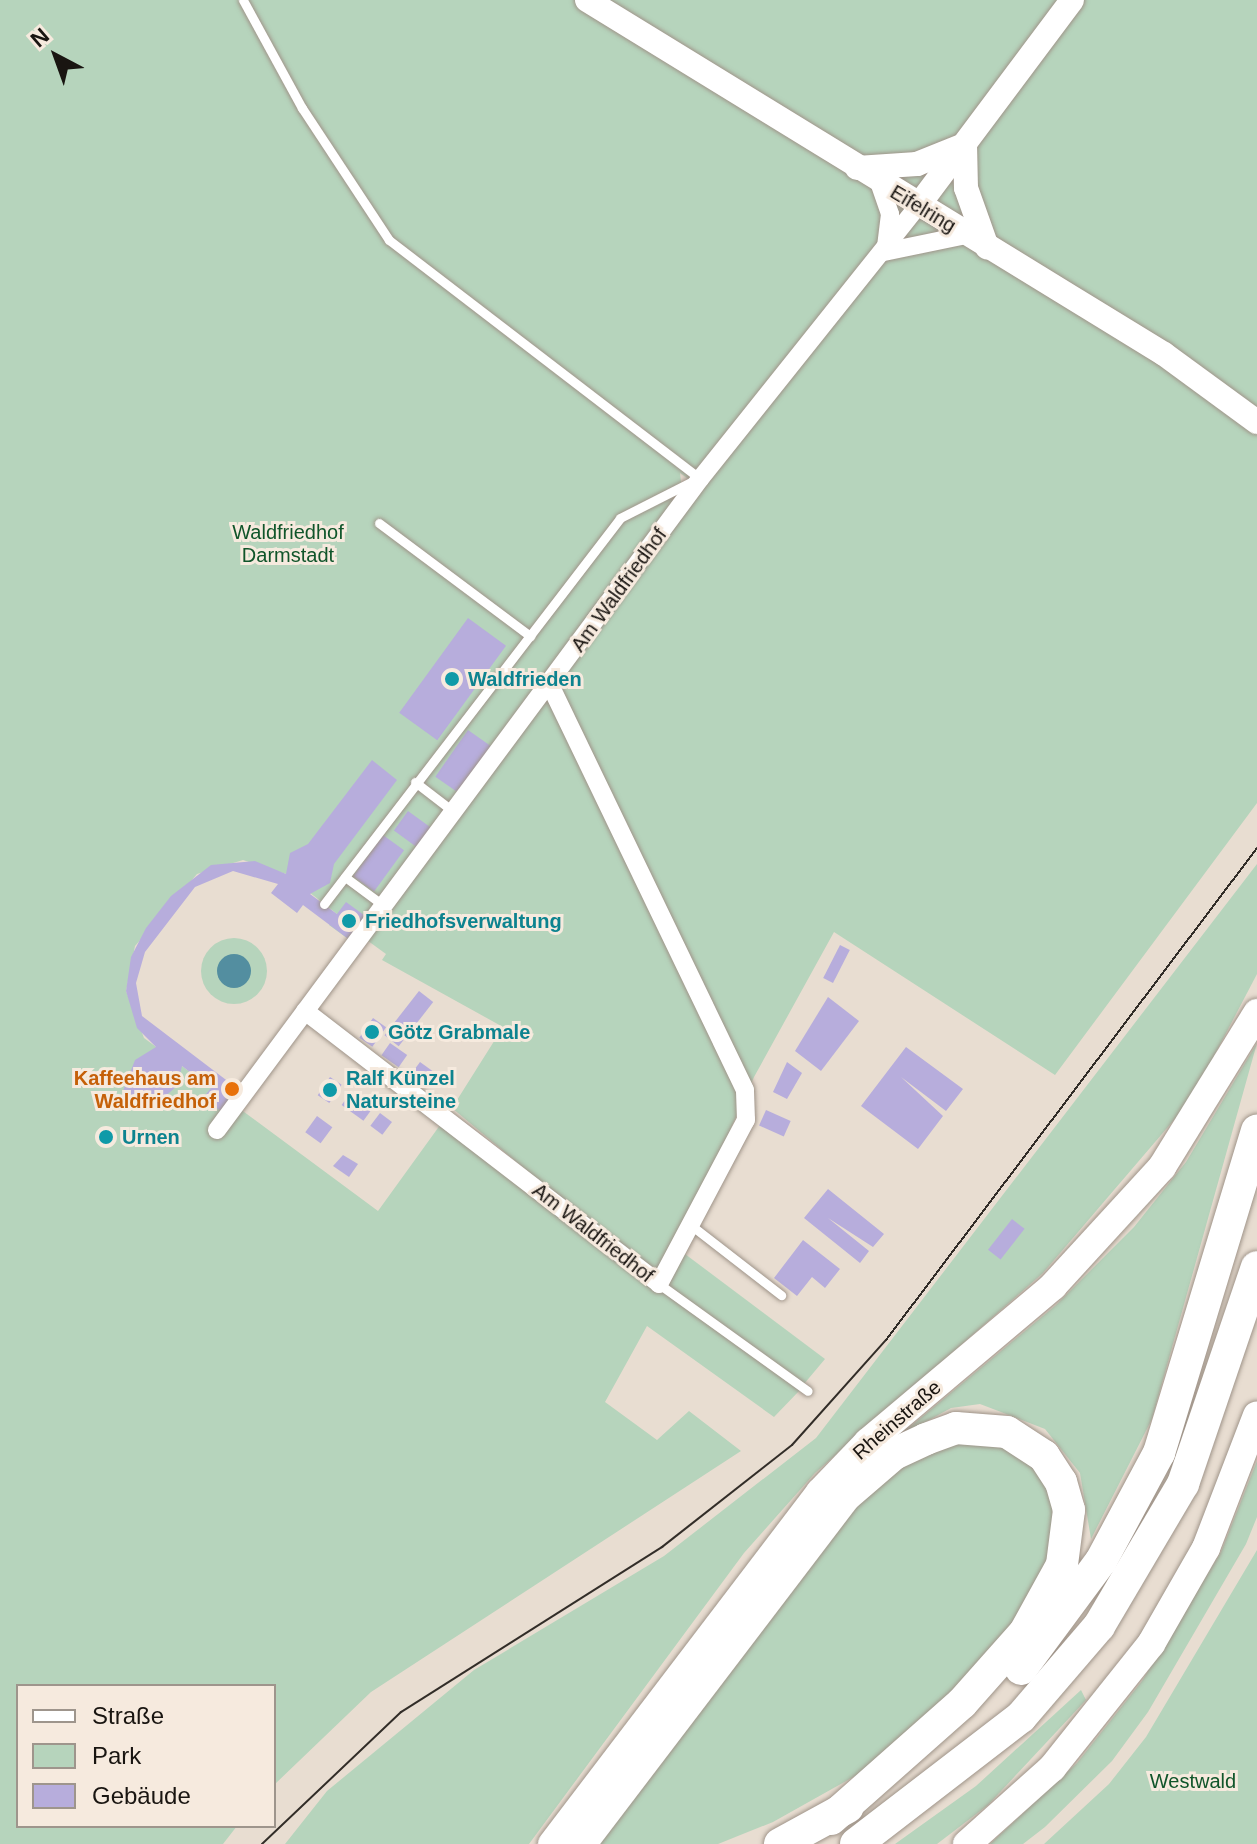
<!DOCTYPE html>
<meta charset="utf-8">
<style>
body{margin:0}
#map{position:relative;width:1257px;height:1844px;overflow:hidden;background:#e8ddd1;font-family:Arial,sans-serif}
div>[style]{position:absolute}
.green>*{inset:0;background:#b6d4bc}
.round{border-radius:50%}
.water>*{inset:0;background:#538ea0}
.building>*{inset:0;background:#b7addc;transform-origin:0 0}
.roads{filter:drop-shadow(0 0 2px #9f9489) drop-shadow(0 0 2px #9f9489)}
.lane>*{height:9px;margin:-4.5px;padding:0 4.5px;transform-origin:4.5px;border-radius:4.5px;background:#fff}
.street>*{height:18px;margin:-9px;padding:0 9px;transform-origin:9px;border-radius:9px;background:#fff}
.secondary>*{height:24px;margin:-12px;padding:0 12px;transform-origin:12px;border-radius:12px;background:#fff}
.primary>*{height:28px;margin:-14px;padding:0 14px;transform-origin:14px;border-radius:14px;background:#fff}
.highway>*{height:32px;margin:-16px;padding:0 16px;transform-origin:16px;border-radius:16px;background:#fff}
.tram>*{height:2px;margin:-1px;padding:0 1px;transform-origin:1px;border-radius:1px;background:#322d28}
.dots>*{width:22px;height:22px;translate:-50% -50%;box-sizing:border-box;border:4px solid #f6eade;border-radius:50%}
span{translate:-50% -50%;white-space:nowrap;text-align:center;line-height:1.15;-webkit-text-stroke:6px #f6eade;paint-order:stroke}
.street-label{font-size:20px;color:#191511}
.park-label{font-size:20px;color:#10552a}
.culture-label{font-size:20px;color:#0d838f;font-weight:700}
.left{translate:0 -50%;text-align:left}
.food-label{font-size:20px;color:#c56008;font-weight:700}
.right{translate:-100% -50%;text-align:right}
.legend{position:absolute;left:16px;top:1684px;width:260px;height:144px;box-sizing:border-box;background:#f6eade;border:2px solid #9e958c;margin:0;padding:10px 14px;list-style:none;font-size:24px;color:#191511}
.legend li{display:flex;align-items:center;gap:16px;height:40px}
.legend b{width:40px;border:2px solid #9e958c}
.north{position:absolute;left:16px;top:16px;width:80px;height:80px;-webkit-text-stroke:6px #f6eade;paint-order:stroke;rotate:319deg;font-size:22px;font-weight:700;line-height:32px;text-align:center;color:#191511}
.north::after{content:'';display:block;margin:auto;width:28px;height:36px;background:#191511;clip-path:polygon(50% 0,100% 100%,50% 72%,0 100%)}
</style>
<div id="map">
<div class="green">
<i style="clip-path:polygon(0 0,1257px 0,1257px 803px,1055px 1075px,834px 932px,754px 1077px,677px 1248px,825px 1359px,804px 1384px,659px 1281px,452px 1108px,503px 1027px,382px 960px,386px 954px,364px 938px,703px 489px,680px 473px,682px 490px,351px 941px,329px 925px,337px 914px,286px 874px,243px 860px,197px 874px,135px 946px,126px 991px,144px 1038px,378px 1211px,443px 1121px,800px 1390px,774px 1417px,647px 1326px,605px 1402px,657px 1440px,689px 1411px,741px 1451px,371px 1692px,274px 1785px,274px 1686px,18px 1686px,18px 1826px,237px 1826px,223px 1844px,0 1844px)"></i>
<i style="clip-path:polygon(1257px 864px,1257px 974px,1191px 1100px,1043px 1273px,815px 1473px,744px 1553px,529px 1844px,285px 1844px,327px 1791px,474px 1670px,664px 1556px,816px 1438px)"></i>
<i class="round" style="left:201px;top:938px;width:66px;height:66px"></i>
<i style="clip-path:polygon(1257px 1043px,1152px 1419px,1091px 1539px,1080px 1473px,1045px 1429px,980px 1404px,951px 1408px,898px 1437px,1056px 1305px,1134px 1227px,1186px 1162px)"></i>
<i style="clip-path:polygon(954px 1439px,1002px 1441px,1036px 1464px,1055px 1498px,1046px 1578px,954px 1699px,864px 1771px,773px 1822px,718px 1844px,595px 1844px,842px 1512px,895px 1467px)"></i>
<i style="clip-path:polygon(1257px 1461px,1257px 1517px,1246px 1544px,1148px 1712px,1112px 1761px,1045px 1827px,1023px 1844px,990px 1844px,1077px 1763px,1142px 1681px,1221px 1552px)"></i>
<i style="clip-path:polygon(1257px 1550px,1257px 1844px,1044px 1844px,1109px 1784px,1146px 1737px)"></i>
<i style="clip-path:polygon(1081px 1690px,1086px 1700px,988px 1805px,937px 1844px,895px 1844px,976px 1786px)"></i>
</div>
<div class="water">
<i class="round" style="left:217px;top:954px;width:34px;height:34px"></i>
</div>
<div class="building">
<i style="left:468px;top:618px;width:47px;height:117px;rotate:36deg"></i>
<i style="left:468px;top:730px;width:29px;height:57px;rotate:35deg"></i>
<i style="clip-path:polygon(372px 760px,397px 780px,334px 864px,330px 883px,310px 894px,337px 914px,346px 902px,368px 918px,351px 941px,303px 905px,297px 913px,271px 893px,278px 884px,233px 871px,195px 887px,145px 952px,136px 983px,142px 1016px,238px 1089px,222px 1112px,203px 1098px,211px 1088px,182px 1066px,177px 1086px,148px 1111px,123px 1091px,135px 1060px,156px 1047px,137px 1028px,126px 991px,131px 957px,146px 928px,171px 896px,211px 865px,255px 861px,286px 874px,290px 853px,308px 844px)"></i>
<i style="left:408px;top:811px;width:34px;height:24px;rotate:36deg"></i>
<i style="left:383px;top:835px;width:26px;height:51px;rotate:36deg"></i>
<i style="left:840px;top:945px;width:11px;height:37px;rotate:27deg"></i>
<i style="left:419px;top:991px;width:18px;height:56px;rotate:38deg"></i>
<i style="clip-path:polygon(828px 997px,859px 1021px,821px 1071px,795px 1051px)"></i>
<i style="left:373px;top:1018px;width:16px;height:24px;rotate:35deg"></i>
<i style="left:390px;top:1043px;width:21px;height:15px;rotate:35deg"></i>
<i style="clip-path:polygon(906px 1047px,963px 1089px,946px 1111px,901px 1077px,943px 1116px,918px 1149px,861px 1106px)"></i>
<i style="left:420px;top:1062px;width:24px;height:14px;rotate:36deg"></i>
<i style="clip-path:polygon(787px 1062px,802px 1073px,787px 1099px,773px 1092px)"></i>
<i style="left:330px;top:1077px;width:14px;height:22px;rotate:34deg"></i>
<i style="left:351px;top:1092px;width:27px;height:16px;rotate:36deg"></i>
<i style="left:766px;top:1110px;width:27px;height:17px;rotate:24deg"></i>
<i style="left:380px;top:1113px;width:15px;height:16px;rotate:37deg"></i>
<i style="left:317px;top:1116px;width:19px;height:20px;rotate:36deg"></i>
<i style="clip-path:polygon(343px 1155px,358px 1164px,349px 1177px,333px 1166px)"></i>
<i style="clip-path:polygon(828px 1189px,884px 1234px,873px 1247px,828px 1218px,869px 1251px,860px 1263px,804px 1218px)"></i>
<i style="left:1012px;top:1219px;width:16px;height:39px;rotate:38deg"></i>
<i style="clip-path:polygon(803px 1240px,840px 1269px,825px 1288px,812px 1277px,797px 1296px,774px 1278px)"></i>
</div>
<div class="roads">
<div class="lane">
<i style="left:243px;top:0;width:123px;rotate:61.4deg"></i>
<i style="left:302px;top:108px;width:158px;rotate:56.6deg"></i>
<i style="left:389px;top:240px;width:392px;rotate:37.5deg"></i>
<i style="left:379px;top:523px;width:189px;rotate:36.8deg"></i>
<i style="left:415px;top:782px;width:49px;rotate:37.6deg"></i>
<i style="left:345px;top:877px;width:49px;rotate:36.6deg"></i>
<i style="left:324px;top:904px;width:486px;rotate:-52.5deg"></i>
<i style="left:620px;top:518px;width:86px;rotate:-26.9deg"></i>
<i style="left:692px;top:1226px;width:113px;rotate:37.8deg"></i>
<i style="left:659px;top:1284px;width:183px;rotate:35.7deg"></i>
</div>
<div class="street">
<i style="left:879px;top:182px;width:34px;rotate:71deg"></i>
<i style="left:890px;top:214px;width:32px;rotate:97deg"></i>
<i style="left:884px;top:252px;width:84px;rotate:-11.7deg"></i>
<i style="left:305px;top:1011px;width:447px;rotate:37.6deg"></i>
<i style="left:659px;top:1284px;width:186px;rotate:-62.1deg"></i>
<i style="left:746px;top:1120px;width:30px;rotate:-92deg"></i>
<i style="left:745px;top:1090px;width:450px;rotate:-115.7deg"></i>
<i style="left:217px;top:1130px;width:811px;rotate:-53.43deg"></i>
<i style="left:700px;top:479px;width:349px;rotate:-51.4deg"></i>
</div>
<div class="secondary">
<i style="left:587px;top:0;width:677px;rotate:31.53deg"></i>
<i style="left:1164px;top:354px;width:115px;rotate:36.2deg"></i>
<i style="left:965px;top:144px;width:44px;rotate:88.7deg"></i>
<i style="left:966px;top:188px;width:63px;rotate:70.4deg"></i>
<i style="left:857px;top:168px;width:60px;rotate:-3.8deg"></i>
<i style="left:917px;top:164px;width:45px;rotate:-22deg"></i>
<i style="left:918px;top:206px;width:257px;rotate:-53.2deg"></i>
</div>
<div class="primary">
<i style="left:552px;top:1844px;width:442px;rotate:-52.7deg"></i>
<i style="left:820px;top:1492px;width:69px;rotate:-46.2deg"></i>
<i style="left:868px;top:1442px;width:242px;rotate:-40.1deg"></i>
<i style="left:1053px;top:1286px;width:161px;rotate:-47.5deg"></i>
<i style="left:1162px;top:1167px;width:181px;rotate:-58.3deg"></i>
<i style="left:967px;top:1844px;width:114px;rotate:-41.8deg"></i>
<i style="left:1052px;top:1768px;width:159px;rotate:-51.4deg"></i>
<i style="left:1151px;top:1644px;width:111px;rotate:-60.2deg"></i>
<i style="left:1206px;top:1548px;width:142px;rotate:-69deg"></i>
</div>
<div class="highway">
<i style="left:1021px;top:1669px;width:134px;rotate:-53.5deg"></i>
<i style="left:1101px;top:1561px;width:123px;rotate:-61.8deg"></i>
<i style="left:1159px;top:1453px;width:337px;rotate:-73.1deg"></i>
<i style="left:580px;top:1844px;width:437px;rotate:-52.7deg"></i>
<i style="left:845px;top:1496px;width:65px;rotate:-40.6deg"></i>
<i style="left:894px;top:1454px;width:35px;rotate:-25deg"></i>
<i style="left:926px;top:1439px;width:32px;rotate:-20deg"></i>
<i style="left:956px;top:1428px;width:51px;rotate:4.5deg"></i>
<i style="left:1007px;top:1432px;width:44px;rotate:33deg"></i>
<i style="left:1044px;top:1456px;width:31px;rotate:57deg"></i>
<i style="left:1061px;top:1482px;width:29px;rotate:74deg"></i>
<i style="left:1069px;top:1510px;width:55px;rotate:97.3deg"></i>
<i style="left:1062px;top:1565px;width:77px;rotate:118.9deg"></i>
<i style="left:1025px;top:1632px;width:95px;rotate:131.6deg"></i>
<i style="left:962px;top:1703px;width:175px;rotate:138.5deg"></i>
<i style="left:780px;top:1844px;width:77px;rotate:-28.6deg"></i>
<i style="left:856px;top:1844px;width:208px;rotate:-37.6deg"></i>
<i style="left:1021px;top:1717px;width:120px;rotate:-49.4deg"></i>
<i style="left:1099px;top:1626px;width:165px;rotate:-59.4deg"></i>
<i style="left:1183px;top:1484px;width:229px;rotate:-71.2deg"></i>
</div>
</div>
<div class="tram">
<i style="left:262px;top:1844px;width:192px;rotate:-43.5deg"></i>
<i style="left:401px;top:1712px;width:309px;rotate:-32.3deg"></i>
<i style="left:662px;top:1547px;width:165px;rotate:-38.1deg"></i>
<i style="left:792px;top:1445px;width:141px;rotate:-48.2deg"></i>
<i style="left:886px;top:1340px;width:616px;rotate:-52.98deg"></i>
</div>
<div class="dots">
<i style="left:452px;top:679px;background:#0f9aa8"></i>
<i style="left:349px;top:921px;background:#0f9aa8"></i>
<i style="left:372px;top:1032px;background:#0f9aa8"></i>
<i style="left:232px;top:1089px;background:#e8710a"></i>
<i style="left:330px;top:1090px;background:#0f9aa8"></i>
<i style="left:106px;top:1137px;background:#0f9aa8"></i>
</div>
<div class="street-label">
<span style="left:923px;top:209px;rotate:31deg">Eifelring</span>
<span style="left:619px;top:590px;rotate:-54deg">Am Waldfriedhof</span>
<span style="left:593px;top:1233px;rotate:38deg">Am Waldfriedhof</span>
<span style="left:897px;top:1420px;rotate:-41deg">Rheinstraße</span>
</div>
<div class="park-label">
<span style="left:288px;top:544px">Waldfriedhof<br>Darmstadt</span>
<span style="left:1193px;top:1781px">Westwald</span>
</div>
<div class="culture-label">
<span class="left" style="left:468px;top:679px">Waldfrieden</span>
<span class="left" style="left:365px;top:921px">Friedhofsverwaltung</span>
<span class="left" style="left:388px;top:1032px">Götz Grabmale</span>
<span class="left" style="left:346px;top:1090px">Ralf Künzel<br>Natursteine</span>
<span class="left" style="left:122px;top:1137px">Urnen</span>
</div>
<div class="food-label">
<span class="right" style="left:216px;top:1090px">Kaffeehaus am<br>Waldfriedhof</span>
</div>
<ul class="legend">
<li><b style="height:10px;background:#fff"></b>Straße</li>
<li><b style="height:22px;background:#b6d4bc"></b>Park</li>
<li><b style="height:22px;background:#b7addc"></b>Gebäude</li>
</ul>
<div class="north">N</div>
</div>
